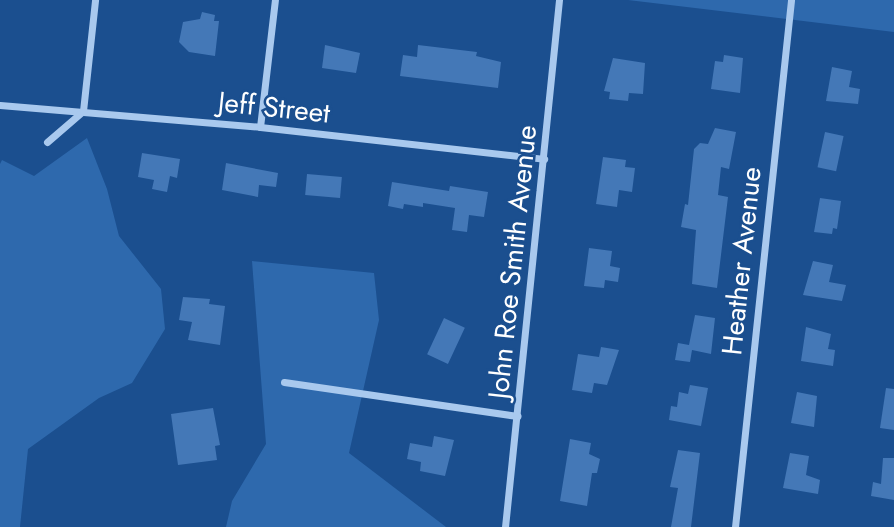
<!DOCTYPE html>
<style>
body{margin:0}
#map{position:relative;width:894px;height:527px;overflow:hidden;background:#1b4f8f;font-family:Jost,sans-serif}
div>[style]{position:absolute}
.green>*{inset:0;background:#2e69ad}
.building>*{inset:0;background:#4478b7;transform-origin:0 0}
.street>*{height:7px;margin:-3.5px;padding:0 3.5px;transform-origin:3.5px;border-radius:3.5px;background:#a9c9ee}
span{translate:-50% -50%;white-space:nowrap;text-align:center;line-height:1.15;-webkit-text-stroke:5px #1b4f8f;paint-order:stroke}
.street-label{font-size:28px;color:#fff}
</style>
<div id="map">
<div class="green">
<i style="clip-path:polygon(628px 0,894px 0,894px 32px)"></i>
<i style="clip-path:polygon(87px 138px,107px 189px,119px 236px,161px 289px,165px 329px,132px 383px,99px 398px,28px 449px,20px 527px,0 527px,0 164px,2px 160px,34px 176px)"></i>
<i style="clip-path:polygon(252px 261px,374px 273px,379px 320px,349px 453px,446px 527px,226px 527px,232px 501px,266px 444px)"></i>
</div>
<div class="building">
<i style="clip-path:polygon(202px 12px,215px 15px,214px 21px,219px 21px,215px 56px,189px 52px,179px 42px,183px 22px,200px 19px)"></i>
<i style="clip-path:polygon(325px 45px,360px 53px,356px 73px,322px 68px)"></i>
<i style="clip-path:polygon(418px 45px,477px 52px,476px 56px,501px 62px,498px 88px,400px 76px,403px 55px,417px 57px)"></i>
<i style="clip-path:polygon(724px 55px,743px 58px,740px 93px,711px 89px,715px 61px,723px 62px)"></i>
<i style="clip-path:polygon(613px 58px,645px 63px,643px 94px,629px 93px,628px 101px,609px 99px,610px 92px,604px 91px)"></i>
<i style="clip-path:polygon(832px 67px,852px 71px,849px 87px,860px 89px,858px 104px,826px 101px)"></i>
<i style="clip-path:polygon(715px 128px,736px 132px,729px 169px,721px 167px,718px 195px,728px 197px,717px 288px,692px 284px,696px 230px,681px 227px,685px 204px,688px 205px,694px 149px,700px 143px,708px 144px)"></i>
<i style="left:825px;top:132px;width:19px;height:36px;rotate:12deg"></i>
<i style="clip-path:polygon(142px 153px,180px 159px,177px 178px,170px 176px,167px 192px,152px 189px,154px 180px,138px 177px)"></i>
<i style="clip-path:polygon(603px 157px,626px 160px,625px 167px,635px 168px,632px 192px,619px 190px,617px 207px,596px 204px)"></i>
<i style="clip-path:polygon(226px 163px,278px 173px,276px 187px,259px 185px,258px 197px,222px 190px)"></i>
<i style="left:307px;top:174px;width:35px;height:21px;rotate:5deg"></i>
<i style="clip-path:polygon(392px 182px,449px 191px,450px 186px,488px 192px,484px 217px,469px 215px,467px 232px,452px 230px,455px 208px,423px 203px,423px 207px,404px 204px,403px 209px,388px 206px)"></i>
<i style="clip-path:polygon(820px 198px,841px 201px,837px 229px,833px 228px,832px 234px,814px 232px)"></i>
<i style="clip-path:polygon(589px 248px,612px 251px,610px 266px,620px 268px,618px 282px,605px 280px,604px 288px,584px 286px)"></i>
<i style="clip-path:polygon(813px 261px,833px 265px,829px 282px,846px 285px,842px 301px,803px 295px)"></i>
<i style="clip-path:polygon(183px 297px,210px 299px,209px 304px,225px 306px,220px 345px,188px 340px,192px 322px,179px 320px)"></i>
<i style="clip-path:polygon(695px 315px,715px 318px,711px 354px,692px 350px,690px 362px,675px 360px,678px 343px,689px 345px)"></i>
<i style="left:444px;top:318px;width:23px;height:40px;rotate:25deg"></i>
<i style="clip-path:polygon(806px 327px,831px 334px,828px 349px,835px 350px,833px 366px,801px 361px)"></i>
<i style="clip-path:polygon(601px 347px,619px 350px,607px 385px,594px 383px,592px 393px,572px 390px,578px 354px,599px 357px)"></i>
<i style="clip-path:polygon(690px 385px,708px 388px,701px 426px,669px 420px,671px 406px,677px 407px,679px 392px,688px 394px)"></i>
<i style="clip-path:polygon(886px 388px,894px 389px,894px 430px,880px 428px)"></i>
<i style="clip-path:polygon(797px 392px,817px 396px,814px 427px,791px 423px)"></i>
<i style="clip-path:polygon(213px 408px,220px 445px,215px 446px,217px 460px,178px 465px,171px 414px)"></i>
<i style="clip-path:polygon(434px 436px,454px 440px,445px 476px,420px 471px,421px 462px,407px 459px,410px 443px,432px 447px)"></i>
<i style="clip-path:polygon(570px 439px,591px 443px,589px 454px,600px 459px,597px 473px,592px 473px,587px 506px,560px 501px)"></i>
<i style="clip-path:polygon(678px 450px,700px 453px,691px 527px,671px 527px,678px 488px,670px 487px)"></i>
<i style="clip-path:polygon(790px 453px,809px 456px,806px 475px,820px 480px,818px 494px,783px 488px)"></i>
<i style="clip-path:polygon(883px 458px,894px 458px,894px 500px,871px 496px,873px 482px,881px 484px)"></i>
</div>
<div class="street">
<i style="left:0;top:105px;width:261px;rotate:4.8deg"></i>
<i style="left:260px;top:127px;width:286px;rotate:6.4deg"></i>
<i style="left:260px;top:127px;width:128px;rotate:-83.3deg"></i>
<i style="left:47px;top:142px;width:48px;rotate:-40.7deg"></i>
<i style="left:83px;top:111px;width:112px;rotate:-83.8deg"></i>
<i style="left:284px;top:382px;width:236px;rotate:8.3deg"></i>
<i style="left:505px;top:527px;width:530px;rotate:-84.15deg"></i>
<i style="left:735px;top:527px;width:530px;rotate:-83.93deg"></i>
</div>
<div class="street-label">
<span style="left:274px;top:108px;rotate:6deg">Jeff Street</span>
<span style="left:742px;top:261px;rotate:-84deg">Heather Avenue</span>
<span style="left:513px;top:262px;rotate:-84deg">John Roe Smith Avenue</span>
</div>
</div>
